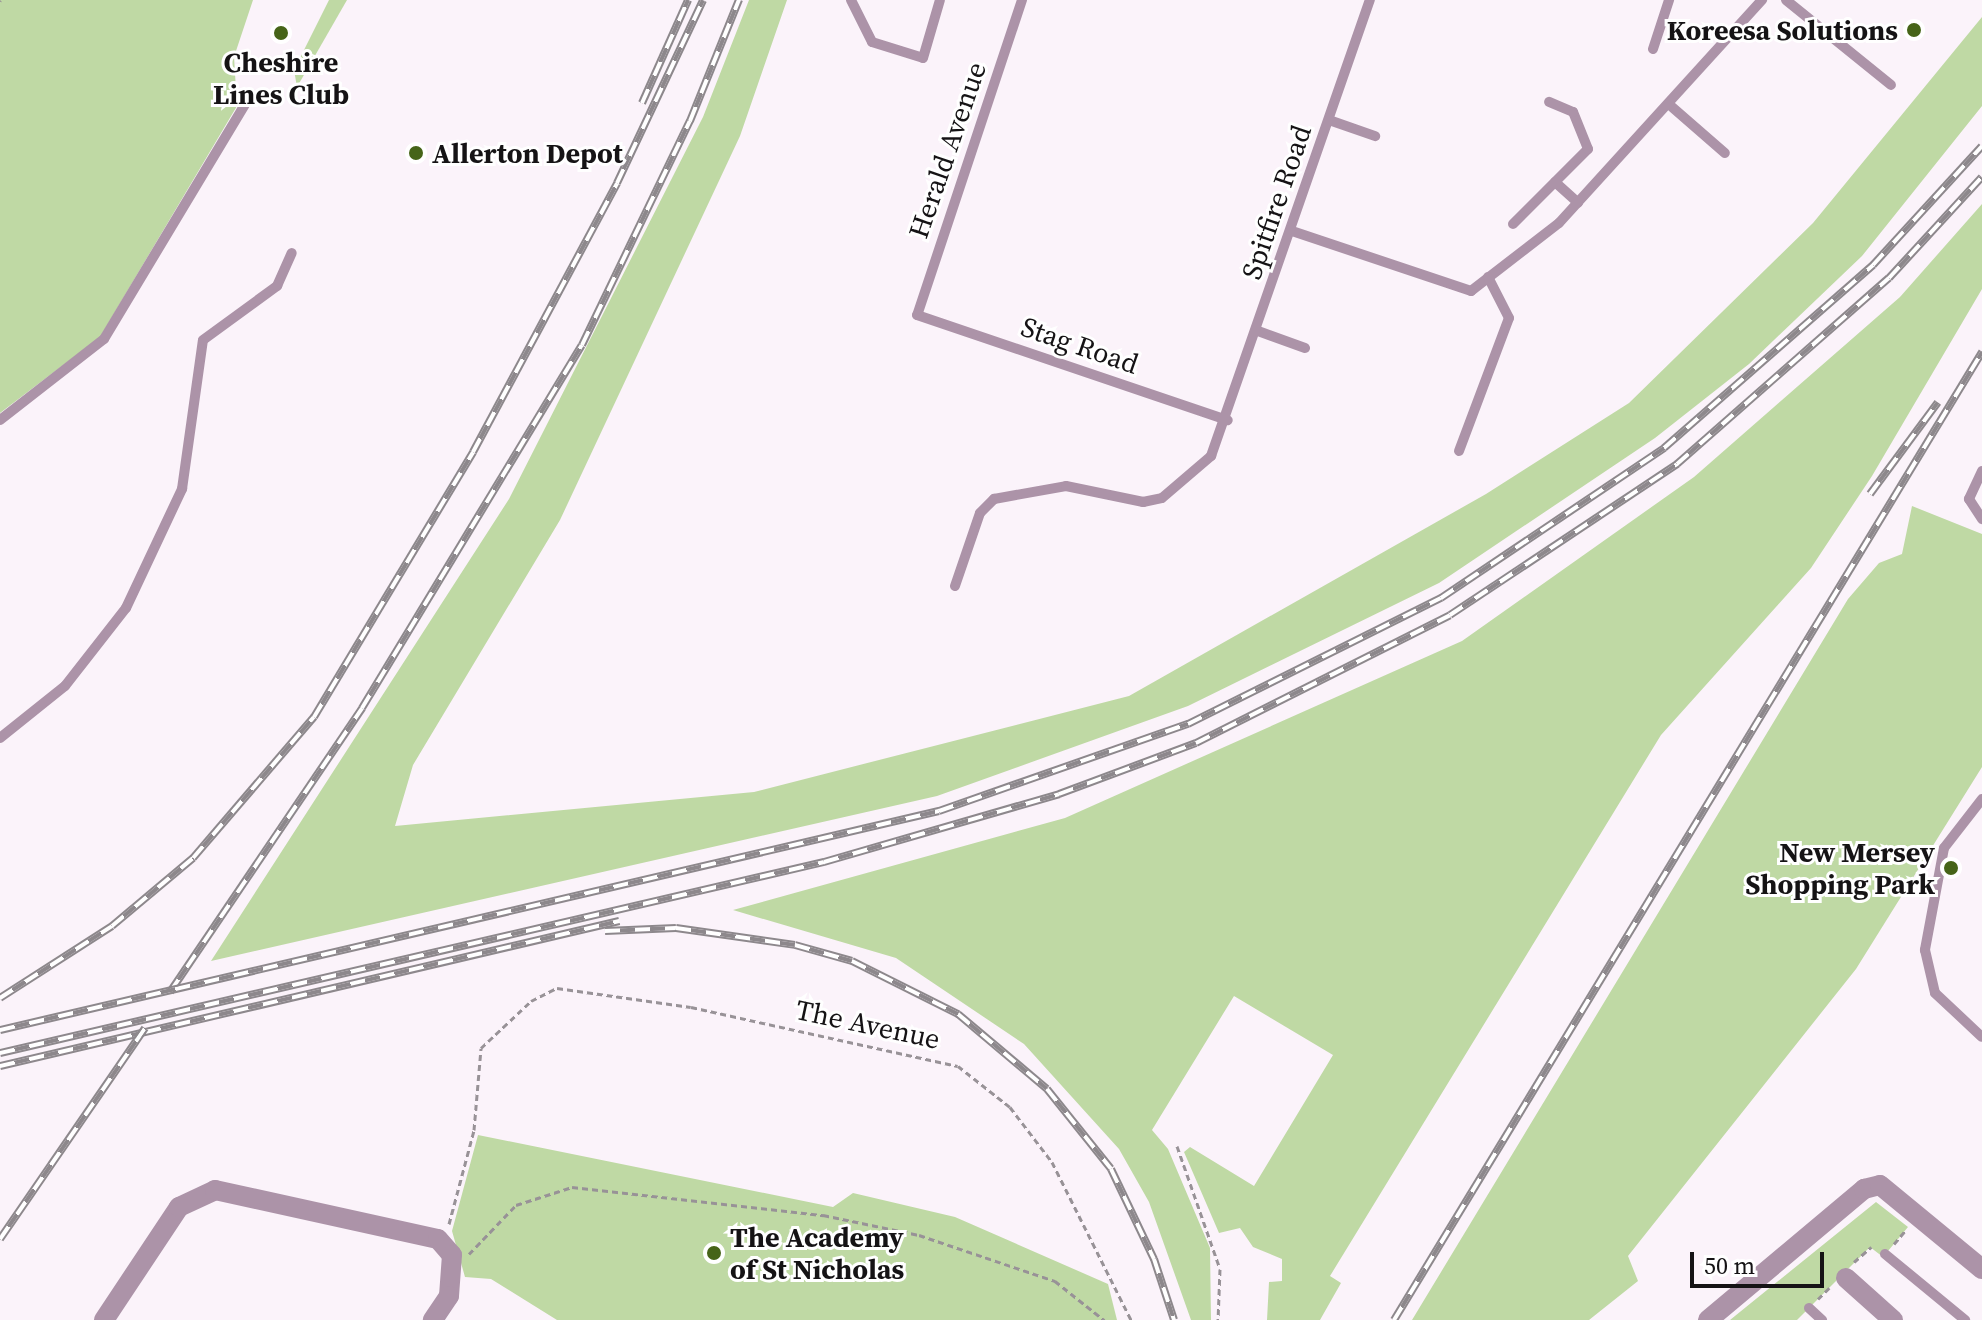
<!DOCTYPE html>
<style>
body{margin:0}
#map{position:relative;width:1982px;height:1320px;overflow:hidden;background:#fbf3fa;font-family:"Source Serif 4",serif}
div>[style]{position:absolute}
.green>*{inset:0;background:#bfd9a4}
.path>*{height:3px;margin-top:-1.5px;transform-origin:0;background:repeating-linear-gradient(90deg,#989297 0 6px,transparent 0 10px)}
.lane>*{height:10px;margin:-5px;padding:0 5px;transform-origin:5px;border-radius:5px;background:#ac93a8}
.street>*{height:20px;margin:-10px;padding:0 10px;transform-origin:10px;border-radius:10px;background:#ac93a8}
.rail>*{height:8px;margin-top:-4px;transform-origin:0;background:repeating-linear-gradient(90deg,#fff 0 15px,#8d888c 0 30px);box-sizing:border-box;border-block:2px solid #8d888c}
.dots>*{width:22px;height:22px;translate:-50% -50%;box-sizing:border-box;border:4px solid #fff;border-radius:50%}
span{translate:-50% -50%;white-space:nowrap;text-align:center;line-height:1.15;-webkit-text-stroke:6px #fff;paint-order:stroke}
.poi-label{font-size:28px;color:#151315;font-weight:700}
.right{translate:-100% -50%;text-align:right}
.left{translate:0 -50%;text-align:left}
.street-label{font-size:28px;color:#151315}
.scale{position:absolute;left:1690px;top:1252px;width:134px;height:36px;box-sizing:border-box;border:4px solid #151315;border-top:0;padding-left:10px;font-size:24px;line-height:28px;white-space:nowrap;color:#151315;-webkit-text-stroke:6px #fff;paint-order:stroke}
</style>
<div id="map">
<div class="green">
<i style="clip-path:polygon(0 0,253px 0,234px 57px,237px 106px,100px 337px,0 413px)"></i>
<i style="clip-path:polygon(329px 0,347px 0,297px 87px,294px 70px)"></i>
<i style="clip-path:polygon(749px 0,787px 0,740px 136px,560px 520px,413px 765px,395px 826px,754px 792px,1129px 696px,1486px 494px,1629px 403px,1813px 223px,1982px 17px,1982px 106px,1862px 256px,1749px 364px,1655px 438px,1439px 583px,1188px 706px,937px 796px,211px 961px,509px 499px,703px 117px)"></i>
<i style="clip-path:polygon(1982px 204px,1982px 289px,1872px 476px,1811px 568px,1661px 735px,1330px 1276px,1341px 1283px,1320px 1320px,1267px 1320px,1269px 1282px,1282px 1281px,1282px 1259px,1253px 1247px,1240px 1228px,1219px 1233px,1184px 1152px,1190px 1147px,1254px 1186px,1333px 1055px,1234px 996px,1152px 1130px,1168px 1149px,1210px 1248px,1211px 1320px,1191px 1320px,1149px 1202px,1119px 1149px,1024px 1044px,896px 958px,733px 910px,1065px 818px,1462px 641px,1694px 477px,1900px 297px)"></i>
<i style="clip-path:polygon(1912px 506px,1982px 534px,1982px 767px,1856px 969px,1628px 1256px,1638px 1281px,1589px 1320px,1412px 1320px,1848px 599px,1879px 563px,1902px 554px)"></i>
<i style="clip-path:polygon(478px 1135px,833px 1207px,853px 1193px,955px 1217px,1108px 1284px,1117px 1320px,557px 1320px,491px 1279px,465px 1277px,452px 1231px)"></i>
<i style="clip-path:polygon(1876px 1202px,1908px 1227px,1883px 1257px,1870px 1247px,1797px 1320px,1730px 1320px)"></i>
</div>
<div class="path">
<i style="left:0;top:1px;width:1px;rotate:-45deg"></i>
<i style="left:1177px;top:1146px;width:130px;rotate:70.7deg"></i>
<i style="left:1220px;top:1269px;width:51px;rotate:92.2deg"></i>
<i style="left:449px;top:1224px;width:97px;rotate:-75.1deg"></i>
<i style="left:474px;top:1130px;width:82px;rotate:-85.1deg"></i>
<i style="left:481px;top:1048px;width:69px;rotate:-43.2deg"></i>
<i style="left:531px;top:1001px;width:29px;rotate:-27deg"></i>
<i style="left:557px;top:988px;width:135px;rotate:8.1deg"></i>
<i style="left:691px;top:1007px;width:273px;rotate:12.5deg"></i>
<i style="left:958px;top:1066px;width:66px;rotate:38.3deg"></i>
<i style="left:1010px;top:1107px;width:69px;rotate:52.6deg"></i>
<i style="left:1052px;top:1162px;width:177px;rotate:63.4deg"></i>
<i style="left:1894px;top:1244px;width:17px;rotate:-50deg"></i>
<i style="left:469px;top:1254px;width:68px;rotate:-46.2deg"></i>
<i style="left:516px;top:1205px;width:59px;rotate:-17.8deg"></i>
<i style="left:572px;top:1187px;width:253px;rotate:6.4deg"></i>
<i style="left:823px;top:1215px;width:98px;rotate:11.8deg"></i>
<i style="left:919px;top:1235px;width:144px;rotate:18.7deg"></i>
<i style="left:1055px;top:1281px;width:63px;rotate:38.5deg"></i>
<i style="left:1854px;top:1262px;width:23px;rotate:-41deg"></i>
<i style="left:1818px;top:1299px;width:16px;rotate:-45deg"></i>
</div>
<div class="lane">
<i style="left:851px;top:0;width:47px;rotate:63.4deg"></i>
<i style="left:872px;top:42px;width:53px;rotate:17.4deg"></i>
<i style="left:923px;top:58px;width:60px;rotate:-73.7deg"></i>
<i style="left:1022px;top:0;width:332px;rotate:108.4deg"></i>
<i style="left:917px;top:315px;width:328px;rotate:18.7deg"></i>
<i style="left:1786px;top:0;width:135px;rotate:39deg"></i>
<i style="left:1653px;top:49px;width:52px;rotate:-71.9deg"></i>
<i style="left:1672px;top:107px;width:70px;rotate:41deg"></i>
<i style="left:1329px;top:120px;width:49px;rotate:19.2deg"></i>
<i style="left:1555px;top:182px;width:31px;rotate:42deg"></i>
<i style="left:1513px;top:224px;width:106px;rotate:-45deg"></i>
<i style="left:1588px;top:149px;width:40px;rotate:-112deg"></i>
<i style="left:1573px;top:112px;width:26px;rotate:-157deg"></i>
<i style="left:1292px;top:231px;width:189px;rotate:18.5deg"></i>
<i style="left:1471px;top:291px;width:111px;rotate:-37.7deg"></i>
<i style="left:1559px;top:223px;width:302px;rotate:-47.7deg"></i>
<i style="left:1258px;top:331px;width:50px;rotate:19.9deg"></i>
<i style="left:0;top:420px;width:132px;rotate:-37.9deg"></i>
<i style="left:104px;top:339px;width:286px;rotate:-59deg"></i>
<i style="left:1459px;top:451px;width:142px;rotate:-69.4deg"></i>
<i style="left:1509px;top:318px;width:46px;rotate:-117.1deg"></i>
<i style="left:1982px;top:471px;width:31px;rotate:115deg"></i>
<i style="left:1969px;top:499px;width:24px;rotate:57deg"></i>
<i style="left:955px;top:586px;width:77px;rotate:-71.1deg"></i>
<i style="left:980px;top:513px;width:20px;rotate:-45deg"></i>
<i style="left:994px;top:499px;width:73px;rotate:-10.2deg"></i>
<i style="left:1066px;top:486px;width:79px;rotate:11.7deg"></i>
<i style="left:1143px;top:502px;width:19px;rotate:-12deg"></i>
<i style="left:1162px;top:498px;width:65px;rotate:-40.6deg"></i>
<i style="left:1211px;top:456px;width:483px;rotate:-70.8deg"></i>
<i style="left:0;top:738px;width:83px;rotate:-38.7deg"></i>
<i style="left:65px;top:686px;width:99px;rotate:-52deg"></i>
<i style="left:126px;top:608px;width:132px;rotate:-64.8deg"></i>
<i style="left:182px;top:489px;width:150px;rotate:-82deg"></i>
<i style="left:203px;top:340px;width:92px;rotate:-36.1deg"></i>
<i style="left:277px;top:286px;width:36px;rotate:-66deg"></i>
<i style="left:1982px;top:799px;width:62px;rotate:127.8deg"></i>
<i style="left:1944px;top:848px;width:104px;rotate:100.6deg"></i>
<i style="left:1925px;top:950px;width:44px;rotate:76.9deg"></i>
<i style="left:1935px;top:993px;width:64px;rotate:43.1deg"></i>
<i style="left:1885px;top:1254px;width:104px;rotate:39.5deg"></i>
<i style="left:1809px;top:1308px;width:18px;rotate:43deg"></i>
</div>
<div class="street">
<i style="left:1846px;top:1278px;width:63px;rotate:41.8deg"></i>
<i style="left:104px;top:1320px;width:136px;rotate:-56.4deg"></i>
<i style="left:179px;top:1207px;width:40px;rotate:-25deg"></i>
<i style="left:215px;top:1190px;width:228px;rotate:12.4deg"></i>
<i style="left:438px;top:1239px;width:21px;rotate:49deg"></i>
<i style="left:452px;top:1255px;width:41px;rotate:94.2deg"></i>
<i style="left:449px;top:1296px;width:29px;rotate:124deg"></i>
<i style="left:1708px;top:1320px;width:204px;rotate:-40deg"></i>
<i style="left:1864px;top:1189px;width:16px;rotate:-14deg"></i>
<i style="left:1880px;top:1185px;width:132px;rotate:39.5deg"></i>
</div>
<div class="rail">
<i style="left:642px;top:103px;width:113px;rotate:-65.9deg"></i>
<i style="left:1870px;top:494px;width:114px;rotate:-53.5deg"></i>
<i style="left:605px;top:931px;width:71px;rotate:-2.4deg"></i>
<i style="left:676px;top:928px;width:120px;rotate:8.1deg"></i>
<i style="left:795px;top:945px;width:59px;rotate:15.7deg"></i>
<i style="left:852px;top:961px;width:119px;rotate:26.6deg"></i>
<i style="left:958px;top:1014px;width:116px;rotate:40.1deg"></i>
<i style="left:1047px;top:1089px;width:102px;rotate:51.3deg"></i>
<i style="left:1111px;top:1169px;width:100px;rotate:64.5deg"></i>
<i style="left:1154px;top:1259px;width:64px;rotate:71.8deg"></i>
<i style="left:170px;top:992px;width:343px;rotate:-55.9deg"></i>
<i style="left:362px;top:708px;width:424px;rotate:-58.8deg"></i>
<i style="left:582px;top:345px;width:249px;rotate:-64.3deg"></i>
<i style="left:690px;top:121px;width:131px;rotate:-68deg"></i>
<i style="left:0;top:998px;width:133px;rotate:-32.7deg"></i>
<i style="left:112px;top:926px;width:106px;rotate:-40deg"></i>
<i style="left:193px;top:858px;width:186px;rotate:-49.4deg"></i>
<i style="left:314px;top:717px;width:309px;rotate:-59deg"></i>
<i style="left:473px;top:452px;width:305px;rotate:-61.8deg"></i>
<i style="left:617px;top:183px;width:202px;rotate:-64.8deg"></i>
<i style="left:0;top:1030px;width:964px;rotate:-13.13deg"></i>
<i style="left:939px;top:811px;width:264px;rotate:-19.3deg"></i>
<i style="left:1188px;top:724px;width:283px;rotate:-26.5deg"></i>
<i style="left:1441px;top:598px;width:269px;rotate:-33.9deg"></i>
<i style="left:1664px;top:448px;width:278px;rotate:-41.2deg"></i>
<i style="left:1873px;top:265px;width:161px;rotate:-47.5deg"></i>
<i style="left:0;top:1053px;width:846px;rotate:-13.05deg"></i>
<i style="left:824px;top:862px;width:245px;rotate:-16.1deg"></i>
<i style="left:1059px;top:794px;width:146px;rotate:-20.4deg"></i>
<i style="left:1196px;top:743px;width:284px;rotate:-26.7deg"></i>
<i style="left:1450px;top:615px;width:273px;rotate:-33.6deg"></i>
<i style="left:1677px;top:464px;width:282px;rotate:-41.3deg"></i>
<i style="left:1889px;top:278px;width:137px;rotate:-47.4deg"></i>
<i style="left:0;top:1066px;width:636px;rotate:-13.18deg"></i>
<i style="left:0;top:1239px;width:256px;rotate:-55.5deg"></i>
<i style="left:1394px;top:1320px;width:1133px;rotate:-58.72deg"></i>
</div>
<div class="dots">
<i style="left:1914px;top:30px;background:#466418"></i>
<i style="left:281px;top:33px;background:#466418"></i>
<i style="left:416px;top:153px;background:#466418"></i>
<i style="left:1951px;top:868px;background:#466418"></i>
<i style="left:714px;top:1253px;background:#466418"></i>
</div>
<div class="poi-label">
<span class="right" style="left:1898px;top:30px">Koreesa Solutions</span>
<span style="left:281px;top:78px">Cheshire<br>Lines Club</span>
<span class="left" style="left:432px;top:153px">Allerton Depot</span>
<span class="right" style="left:1935px;top:868px">New Mersey<br>Shopping Park</span>
<span class="left" style="left:730px;top:1253px">The Academy<br>of St Nicholas</span>
</div>
<div class="street-label">
<span style="left:947px;top:150px;rotate:-71deg">Herald Avenue</span>
<span style="left:1276px;top:202px;rotate:-71deg">Spitfire Road</span>
<span style="left:1080px;top:345px;rotate:19deg">Stag Road</span>
<span style="left:868px;top:1024px;rotate:12deg">The Avenue</span>
</div>
<div class="scale">50 m</div>
</div>
